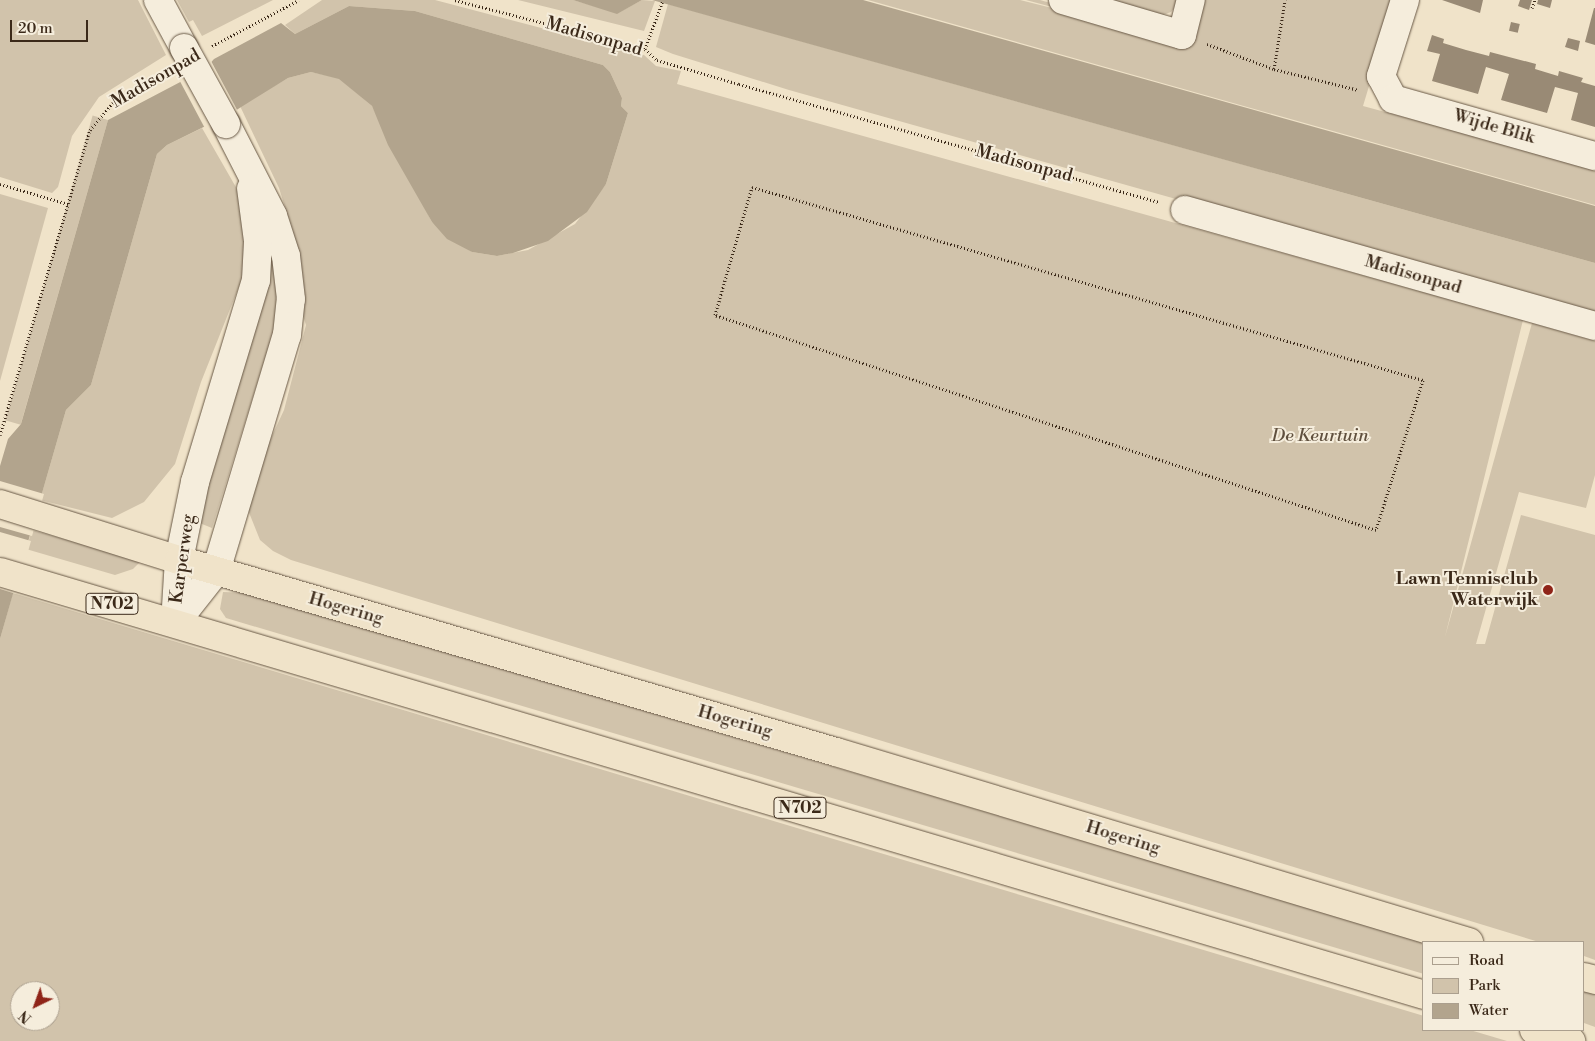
<!DOCTYPE html>
<style>
body{margin:0}
#map{position:relative;width:1595px;height:1041px;overflow:hidden;background:#f0e3c9;font-family:"Libre Bodoni",serif}
div>[style]{position:absolute}
.green>*{inset:0;background:#d1c3ab;transform-origin:0 0}
.water>*{inset:0;background:#b2a48d}
.pier>*{inset:0;background:#f0e3c9;transform-origin:0 0}
.building>*{inset:0;background:#998a75;transform-origin:0 0}
.path>*{height:3px;margin-top:-1.5px;transform-origin:0;background:repeating-linear-gradient(90deg,#3b2919 0 1px,transparent 0 3.5px)}
.roads{filter:drop-shadow(0 0 1px #685845) drop-shadow(0 0 1px #685845)}
.minor>*{height:28px;margin:-14px;padding:0 14px;transform-origin:14px;border-radius:14px;background:#f5eddc}
.trunk>*{height:28px;margin:-14px;padding:0 14px;transform-origin:14px;border-radius:14px;background:#f0e3c9}
.bridges{filter:drop-shadow(0 0 1px #685845) drop-shadow(0 0 1px #685845)}
.minor-bridge>*{height:28px;margin:-14px;padding:0 14px;transform-origin:14px;border-radius:14px;background:#f5eddc}
.dots>*{width:14px;height:14px;translate:-50% -50%;box-sizing:border-box;border:2px solid #f5eddc;border-radius:50%}
span{translate:-50% -50%;white-space:nowrap;text-align:center;line-height:1.15;-webkit-text-stroke:4px #f5eddc;paint-order:stroke}
.shield-label span{padding:1px 4px;background:#f5eddc;border:1px solid;border-radius:4px;-webkit-text-stroke-width:0}
.shield-label{font-size:16px;color:#3b2919;font-weight:700}
.street-label{font-size:18px;color:#3b2919}
.park-label{font-size:18px;color:#60503e;font-style:italic}
.poi-label{font-size:18px;color:#3b2919;font-weight:700}
.right{translate:-100% -50%;text-align:right}
.legend{position:absolute;left:1422px;top:941px;width:162px;height:90px;box-sizing:border-box;background:#f5eddc;border:1px solid #ab9f8e;margin:0;padding:6px 9px;list-style:none;font-size:15px;color:#3b2919}
.legend li{display:flex;align-items:center;gap:10px;height:25px}
.legend b{width:25px;border:1px solid #ab9f8e}
.north{position:absolute;left:10px;top:981px;width:50px;height:50px;box-sizing:border-box;background:#f5eddc;border:1px solid #ab9f8e;border-radius:50%;rotate:222deg;font-size:14px;font-weight:700;line-height:20px;text-align:center;color:#3b2919}
.north::after{content:'';display:block;margin:auto;width:18px;height:22px;background:#8f2418;clip-path:polygon(50% 0,100% 100%,50% 72%,0 100%)}
.scale{position:absolute;left:10px;top:20px;width:78px;height:22px;box-sizing:border-box;border:2px solid #3b2919;border-top:0;padding-left:6px;font-size:15px;line-height:18px;white-space:nowrap;color:#3b2919;-webkit-text-stroke:4px #f5eddc;paint-order:stroke}
</style>
<div id="map">
<div class="green">
<i style="clip-path:polygon(0 0,138px 0,166px 55px,99px 97px,72px 136px,58px 187px,52px 193px,0 177px)"></i>
<i style="clip-path:polygon(177px 0,273px 0,202px 36px,193px 20px,189px 22px)"></i>
<i style="clip-path:polygon(322px 0,435px 0,644px 55px,656px 66px,681px 71px,677px 84px,1523px 320px,1445px 637px,1532px 323px,1595px 341px,1595px 475px,1586px 508px,1519px 492px,1476px 644px,1485px 644px,1521px 515px,1595px 535px,1595px 960px,1584px 956px,1584px 942px,1539px 942px,291px 560px,273px 551px,260px 540px,248px 510px,259px 464px,284px 410px,306px 325px,300px 306px,293px 232px,279px 188px,240px 106px,288px 78px,311px 72px,339px 78px,372px 106px,432px 222px,472px 252px,497px 256px,528px 250px,575px 224px,606px 184px,628px 113px,621px 106px,622px 98px,610px 72px,603px 65px,415px 11px,349px 6px,295px 34px,285px 25px)"></i>
<i style="clip-path:polygon(518px 0,573px 0,618px 13px,642px 0,655px 1px,644px 31px)"></i>
<i style="clip-path:polygon(868px 0,1020px 0,1104px 21px,1026px 0,1040px 0,1185px 42px,1197px 0,1395px 0,1363px 106px,1595px 169px,1595px 205px)"></i>
<i style="clip-path:polygon(1112px 0,1181px 0,1171px 12px,1163px 15px)"></i>
<i style="clip-path:polygon(668px 4px,1595px 263px,1595px 317px,789px 90px,673px 54px,656px 47px)"></i>
<i style="left:108px;top:120px;width:317px;height:16px;rotate:106deg"></i>
<i style="clip-path:polygon(202px 128px,237px 189px,246px 240px,242px 279px,201px 382px,175px 464px,144px 502px,112px 518px,40px 500px,66px 410px,91px 385px,157px 154px,167px 145px)"></i>
<i style="clip-path:polygon(0 194px,48px 208px,0 381px)"></i>
<i style="clip-path:polygon(269px 257px,277px 260px,282px 304px,212px 528px,197px 522px)"></i>
<i style="clip-path:polygon(32px 530px,141px 561px,133px 569px,115px 575px,26px 549px)"></i>
<i style="clip-path:polygon(223px 592px,248px 593px,1424px 942px,1424px 974px,226px 618px,220px 609px)"></i>
<i style="clip-path:polygon(evenodd,13px 593px,1424px 1016px,1424px 1030px,1470px 1030px,1507px 1041px,0 1041px,0 639px,13px 593px,20px 991px,50px 991px,50px 1021px,20px 1021px,20px 991px)"></i>
<i style="clip-path:polygon(1584px 991px,1595px 994px,1595px 1027px,1584px 1023px)"></i>
</div>
<div class="water">
<i style="clip-path:polygon(573px 0,642px 0,617px 14px)"></i>
<i style="clip-path:polygon(652px 0,863px 0,1595px 206px,1595px 263px)"></i>
<i style="clip-path:polygon(349px 6px,415px 11px,603px 65px,610px 72px,622px 98px,621px 106px,628px 113px,606px 184px,587px 212px,548px 241px,513px 253px,497px 256px,472px 252px,447px 239px,432px 222px,388px 145px,372px 106px,339px 79px,311px 72px,288px 78px,230px 114px,167px 145px,157px 154px,91px 385px,66px 410px,0 639px,0 466px,8px 439px,21px 424px,108px 120px,205px 69px,214px 59px,281px 23px,295px 34px)"></i>
</div>
<div class="pier">
<i style="left:210px;top:59px;width:59px;height:37px;rotate:62deg"></i>
<i style="clip-path:polygon(0 481px,44px 494px,32px 536px,0 527px)"></i>
<i style="clip-path:polygon(0 532px,31px 541px,16px 594px,0 589px)"></i>
</div>
<div class="building">
<i style="clip-path:polygon(1442px 0,1483px 0,1480px 13px)"></i>
<i style="clip-path:polygon(1520px 0,1532px 0,1529px 10px,1518px 6px)"></i>
<i style="clip-path:polygon(1538px 0,1552px 0,1550px 8px,1537px 4px)"></i>
<i style="clip-path:polygon(1594px 8px,1595px 8px,1595px 45px,1585px 42px)"></i>
<i style="left:1511px;top:22px;width:9px;height:9px;rotate:13deg"></i>
<i style="clip-path:polygon(1432px 35px,1444px 39px,1443px 43px,1466px 50px,1489px 56px,1490px 52px,1536px 64px,1535px 69px,1558px 76px,1559px 71px,1583px 78px,1581px 82px,1595px 86px,1595px 127px,1571px 120px,1578px 93px,1555px 87px,1547px 113px,1501px 100px,1509px 74px,1486px 67px,1478px 94px,1432px 81px,1440px 54px,1427px 51px)"></i>
<i style="clip-path:polygon(1568px 38px,1580px 41px,1578px 51px,1565px 47px)"></i>
</div>
<div class="path">
<i style="left:455px;top:0;width:196px;rotate:14.5deg"></i>
<i style="left:645px;top:49px;width:16px;rotate:43deg"></i>
<i style="left:657px;top:60px;width:85px;rotate:16.3deg"></i>
<i style="left:739px;top:84px;width:436px;rotate:15.7deg"></i>
<i style="left:1532px;top:8px;width:9px;rotate:-69deg"></i>
<i style="left:1207px;top:44px;width:72px;rotate:20.5deg"></i>
<i style="left:1274px;top:69px;width:87px;rotate:14deg"></i>
<i style="left:212px;top:46px;width:98px;rotate:-27.9deg"></i>
<i style="left:645px;top:49px;width:52px;rotate:-69.8deg"></i>
<i style="left:1274px;top:69px;width:70px;rotate:-80.9deg"></i>
<i style="left:0;top:184px;width:71px;rotate:16.4deg"></i>
<i style="left:752px;top:187px;width:698px;rotate:16.05deg"></i>
<i style="left:1423px;top:380px;width:157px;rotate:107.4deg"></i>
<i style="left:1376px;top:530px;width:695px;rotate:-161.98deg"></i>
<i style="left:715px;top:315px;width:133px;rotate:-73.9deg"></i>
<i style="left:0;top:435px;width:318px;rotate:-73.6deg"></i>
<i style="left:90px;top:130px;width:38px;rotate:-50deg"></i>
<i style="left:114px;top:101px;width:61px;rotate:-29.5deg"></i>
</div>
<div class="roads">
<div class="minor">
<i style="left:158px;top:0;width:55px;rotate:61.6deg"></i>
<i style="left:1063px;top:0;width:124px;rotate:16.4deg"></i>
<i style="left:1182px;top:35px;width:36px;rotate:-76deg"></i>
<i style="left:1405px;top:0;width:80px;rotate:107.5deg"></i>
<i style="left:1381px;top:76px;width:26px;rotate:62deg"></i>
<i style="left:1393px;top:99px;width:210px;rotate:15.8deg"></i>
<i style="left:1185px;top:210px;width:426px;rotate:15.8deg"></i>
<i style="left:175px;top:623px;width:66px;rotate:-51.7deg"></i>
<i style="left:216px;top:571px;width:246px;rotate:-73.3deg"></i>
<i style="left:287px;top:335px;width:36px;rotate:-84deg"></i>
<i style="left:291px;top:299px;width:43px;rotate:-96.6deg"></i>
<i style="left:286px;top:256px;width:42px;rotate:-108deg"></i>
<i style="left:273px;top:216px;width:103px;rotate:-117.1deg"></i>
<i style="left:175px;top:623px;width:63px;rotate:-86.4deg"></i>
<i style="left:179px;top:560px;width:80px;rotate:-78.4deg"></i>
<i style="left:195px;top:482px;width:211px;rotate:-73.2deg"></i>
<i style="left:256px;top:280px;width:39px;rotate:-87deg"></i>
<i style="left:258px;top:241px;width:53px;rotate:-97.5deg"></i>
</div>
<div class="trunk">
<i style="left:0;top:504px;width:188px;rotate:17.4deg"></i>
<i style="left:179px;top:560px;width:684px;rotate:16.29deg"></i>
<i style="left:836px;top:752px;width:661px;rotate:16.71deg"></i>
<i style="left:0;top:572px;width:1485px;rotate:16.54deg"></i>
<i style="left:1584px;top:977px;width:11px;rotate:15deg"></i>
<i style="left:1534px;top:1030px;width:39px;rotate:17deg"></i>
</div>
</div>
<div class="bridges">
<div class="minor-bridge">
<i style="left:184px;top:48px;width:87px;rotate:61.1deg"></i>
</div>
</div>
<div class="dots">
<i style="left:1548px;top:590px;background:#8f2418"></i>
</div>
<div class="shield-label">
<span style="left:112px;top:604px">N702</span>
<span style="left:800px;top:808px">N702</span>
</div>
<div class="street-label">
<span style="left:594px;top:37px;rotate:16deg">Madisonpad</span>
<span style="left:156px;top:79px;rotate:-30deg">Madisonpad</span>
<span style="left:1494px;top:127px;rotate:16deg">Wijde Blik</span>
<span style="left:1024px;top:164px;rotate:15deg">Madisonpad</span>
<span style="left:1413px;top:275px;rotate:16deg">Madisonpad</span>
<span style="left:183px;top:559px;rotate:-82deg">Karperweg</span>
<span style="left:346px;top:609px;rotate:16deg">Hogering</span>
<span style="left:735px;top:722px;rotate:16deg">Hogering</span>
<span style="left:1123px;top:838px;rotate:17deg">Hogering</span>
</div>
<div class="park-label">
<span style="left:1320px;top:436px">De Keurtuin</span>
</div>
<div class="poi-label">
<span class="right" style="left:1538px;top:590px">Lawn Tennisclub<br>Waterwijk</span>
</div>
<ul class="legend">
<li><b style="height:6px;background:#f5eddc"></b>Road</li>
<li><b style="height:14px;background:#d1c3ab"></b>Park</li>
<li><b style="height:14px;background:#b2a48d"></b>Water</li>
</ul>
<div class="north">N</div>
<div class="scale">20 m</div>
</div>
